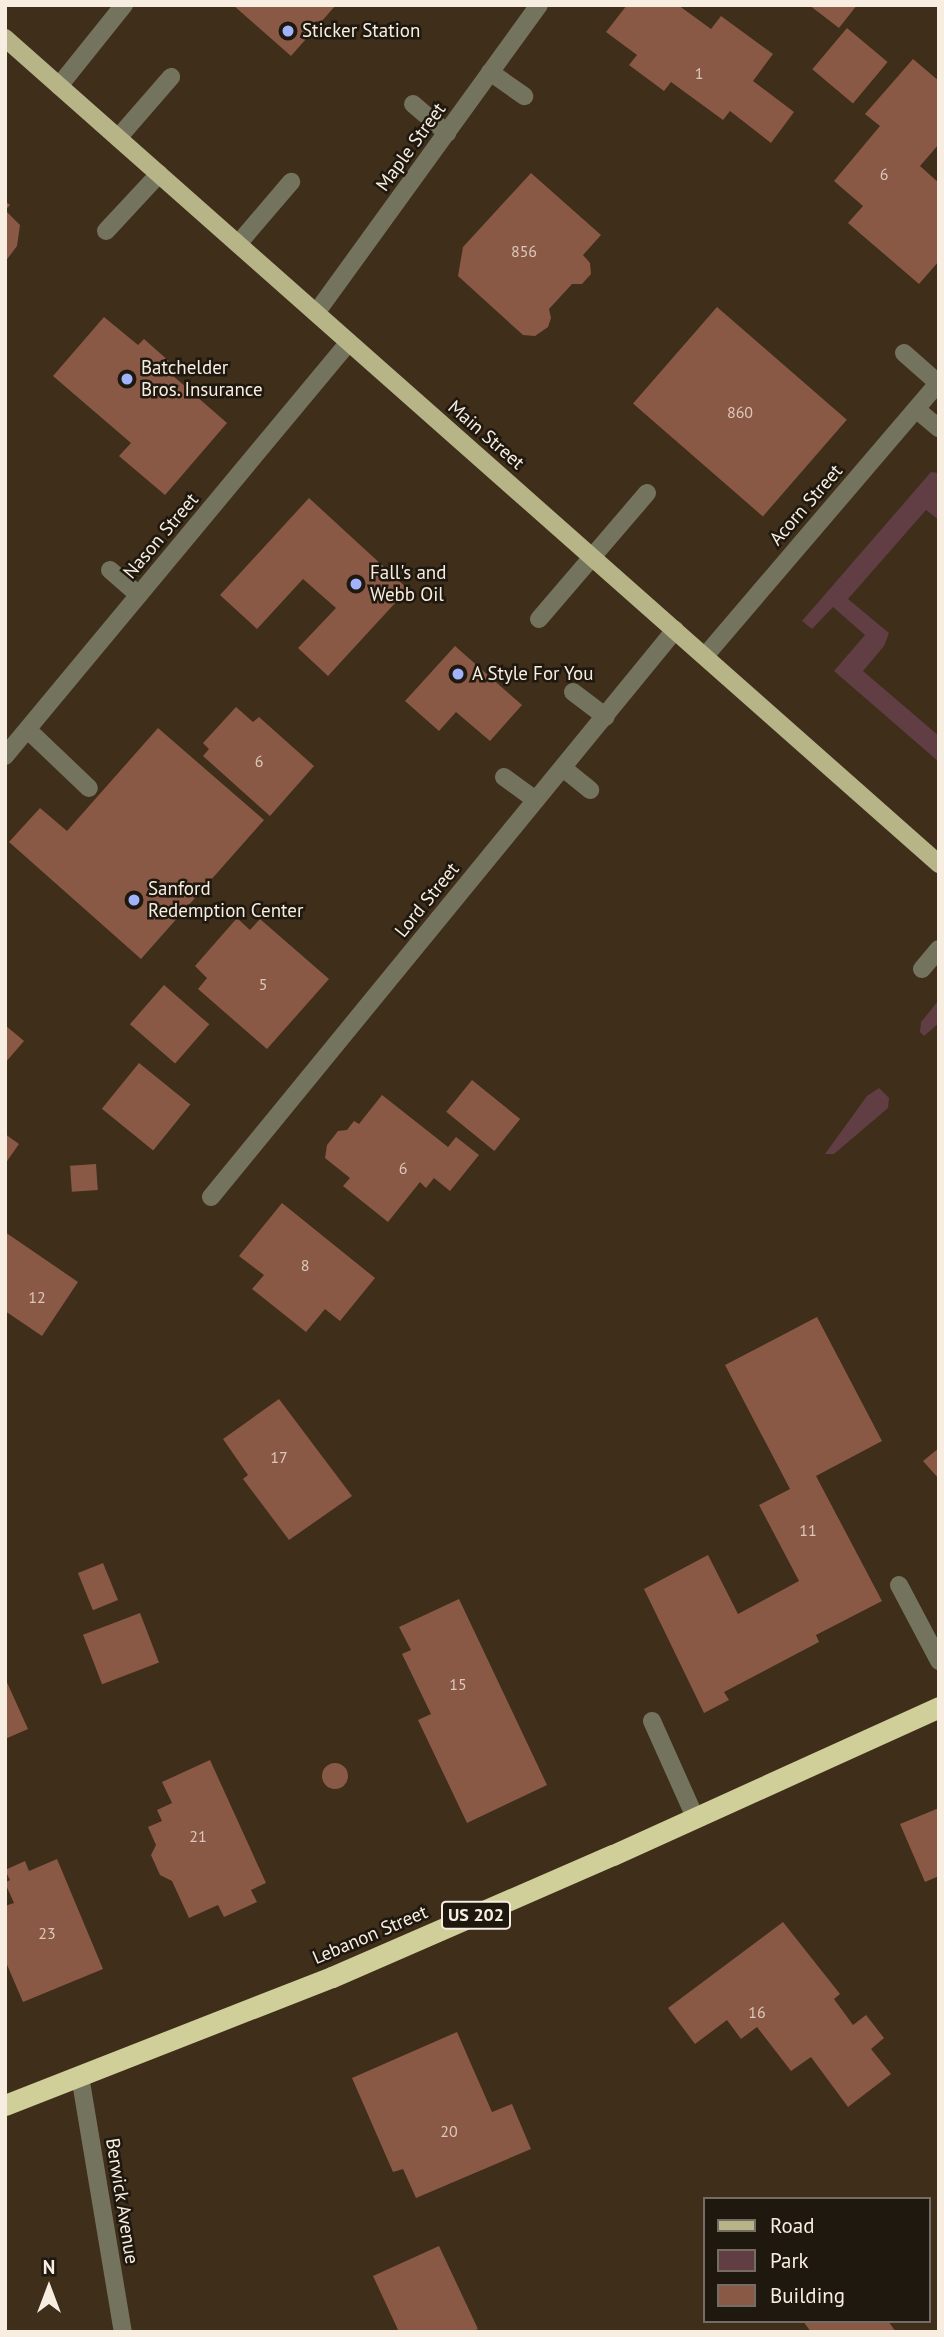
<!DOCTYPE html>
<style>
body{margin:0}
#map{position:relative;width:944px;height:2337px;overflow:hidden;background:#3e2e1a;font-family:"PT Sans",sans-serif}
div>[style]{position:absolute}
.green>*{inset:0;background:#613e43}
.building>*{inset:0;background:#895946;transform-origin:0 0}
.round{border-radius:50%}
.minor>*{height:18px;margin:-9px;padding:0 9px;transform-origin:9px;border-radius:9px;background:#74745e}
.major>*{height:18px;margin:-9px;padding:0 9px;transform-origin:9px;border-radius:9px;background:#b7b588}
.highway>*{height:21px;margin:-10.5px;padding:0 10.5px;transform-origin:10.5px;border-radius:10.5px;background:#d1cf99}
.dots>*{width:19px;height:19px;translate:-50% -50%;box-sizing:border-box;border:4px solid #1f180f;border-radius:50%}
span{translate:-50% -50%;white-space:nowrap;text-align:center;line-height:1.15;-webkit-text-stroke:5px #1f180f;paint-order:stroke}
.number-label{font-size:16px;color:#dcc8ba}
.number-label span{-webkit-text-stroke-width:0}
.shield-label span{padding:2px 5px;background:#1f180f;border:2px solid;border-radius:5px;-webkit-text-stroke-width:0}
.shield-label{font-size:18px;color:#f7ede1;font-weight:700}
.poi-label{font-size:19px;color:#f7ede1}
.left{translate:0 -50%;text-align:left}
.street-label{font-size:19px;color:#f7ede1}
.frame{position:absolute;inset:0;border:7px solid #f7ede1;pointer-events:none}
.legend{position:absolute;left:703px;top:2197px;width:228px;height:126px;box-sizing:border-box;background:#1f180f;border:2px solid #756d63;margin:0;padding:9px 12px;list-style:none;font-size:21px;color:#f7ede1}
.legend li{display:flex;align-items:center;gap:14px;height:35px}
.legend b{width:35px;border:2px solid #756d63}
.north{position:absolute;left:14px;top:2253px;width:70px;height:70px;-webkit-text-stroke:5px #1f180f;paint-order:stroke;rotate:0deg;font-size:19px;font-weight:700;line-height:28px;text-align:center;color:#f7ede1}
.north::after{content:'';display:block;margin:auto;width:24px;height:32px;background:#f7ede1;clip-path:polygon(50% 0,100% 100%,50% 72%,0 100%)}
</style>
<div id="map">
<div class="green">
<i style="clip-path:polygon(931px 472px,939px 473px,939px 520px,926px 510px,848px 599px,889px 633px,884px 646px,863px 671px,939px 736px,939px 762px,834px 671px,865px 635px,833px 607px,812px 629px,802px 621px)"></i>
<i style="clip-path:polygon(939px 1000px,939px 1023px,924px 1036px,920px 1032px,921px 1022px)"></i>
<i style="clip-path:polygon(879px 1088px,889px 1098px,888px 1108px,834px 1154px,825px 1154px,867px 1096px)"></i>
</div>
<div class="building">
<i style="clip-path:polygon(233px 5px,336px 5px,291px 56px)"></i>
<i style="clip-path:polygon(627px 5px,678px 5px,711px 29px,721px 16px,773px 54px,753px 81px,794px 112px,771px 143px,730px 111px,723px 120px,671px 82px,664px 91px,629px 65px,637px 55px,606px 32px)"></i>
<i style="clip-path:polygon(809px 5px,857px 5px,839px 28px)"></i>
<i style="left:847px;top:28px;width:53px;height:54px;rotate:40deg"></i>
<i style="clip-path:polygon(913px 59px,939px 81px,939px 144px,920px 166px,939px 183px,939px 261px,919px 284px,848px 223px,863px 206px,834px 181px,880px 126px,865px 114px)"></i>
<i style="clip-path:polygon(531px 173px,601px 235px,583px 255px,590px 263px,591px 274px,582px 284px,572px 284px,549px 309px,551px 318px,548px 327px,535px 336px,523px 335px,458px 276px,463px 247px)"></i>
<i style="clip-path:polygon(5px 201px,10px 205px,5px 210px,20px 225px,17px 246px,5px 262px)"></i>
<i style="left:717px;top:307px;width:172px;height:128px;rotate:41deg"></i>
<i style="clip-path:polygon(104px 317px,138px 345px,144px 339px,170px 362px,164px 368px,227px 423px,165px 495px,119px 456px,131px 443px,53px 376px)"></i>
<i style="clip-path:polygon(309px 498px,408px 589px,328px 676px,298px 648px,336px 608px,303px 579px,257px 629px,220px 595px)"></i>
<i style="clip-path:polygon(455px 646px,522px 705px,490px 741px,456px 712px,439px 731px,405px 701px)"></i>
<i style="clip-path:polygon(236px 707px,253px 722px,259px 717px,314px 766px,270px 816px,203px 756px,209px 749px,203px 743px)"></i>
<i style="clip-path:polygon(158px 728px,264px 820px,141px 959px,9px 842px,40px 808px,67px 831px)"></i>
<i style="clip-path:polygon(237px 918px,250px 930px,260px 919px,329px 979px,267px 1049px,198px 989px,207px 978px,195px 966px)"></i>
<i style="left:164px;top:985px;width:60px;height:52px;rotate:41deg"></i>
<i style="clip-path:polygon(5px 1025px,24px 1041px,5px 1063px)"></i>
<i style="left:139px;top:1063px;width:66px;height:59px;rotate:39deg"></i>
<i style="left:472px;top:1080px;width:62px;height:41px;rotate:39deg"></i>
<i style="clip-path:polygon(382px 1095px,448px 1147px,456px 1137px,479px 1155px,450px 1191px,434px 1178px,426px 1188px,420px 1182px,388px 1222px,343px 1186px,350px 1178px,325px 1158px,327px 1145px,338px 1131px,347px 1130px,354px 1121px,359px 1124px)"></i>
<i style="clip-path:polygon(5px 1134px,19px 1144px,5px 1164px)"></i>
<i style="left:96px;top:1164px;width:26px;height:26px;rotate:86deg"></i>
<i style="clip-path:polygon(282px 1203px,375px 1278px,340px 1321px,325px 1309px,306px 1332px,252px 1289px,264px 1275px,239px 1256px)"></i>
<i style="clip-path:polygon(5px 1232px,78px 1282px,42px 1336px,5px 1311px)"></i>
<i style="clip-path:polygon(817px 1317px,882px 1441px,816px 1476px,882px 1601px,816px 1635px,819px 1642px,724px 1692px,729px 1700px,704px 1713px,644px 1589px,708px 1555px,738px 1614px,799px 1581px,759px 1505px,790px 1489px,725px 1365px)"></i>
<i style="clip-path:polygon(279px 1399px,352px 1496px,289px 1540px,243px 1479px,248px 1475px,223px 1439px)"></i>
<i style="clip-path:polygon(939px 1448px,939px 1479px,923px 1461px)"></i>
<i style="left:103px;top:1563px;width:40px;height:27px;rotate:68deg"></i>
<i style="clip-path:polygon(459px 1599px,547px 1785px,467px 1823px,418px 1720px,431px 1714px,402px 1654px,411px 1650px,399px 1627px)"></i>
<i style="left:140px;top:1613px;width:53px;height:61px;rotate:69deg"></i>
<i style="clip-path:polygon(5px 1678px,28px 1729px,5px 1739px)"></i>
<i style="clip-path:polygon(210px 1760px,266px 1883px,251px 1890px,257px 1902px,224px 1917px,218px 1905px,189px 1918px,172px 1881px,160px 1875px,151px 1855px,156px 1845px,148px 1827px,162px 1821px,157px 1810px,172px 1803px,162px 1782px)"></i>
<i class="round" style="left:322px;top:1763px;width:26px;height:26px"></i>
<i style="clip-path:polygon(939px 1808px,939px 1876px,925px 1882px,900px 1824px)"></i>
<i style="clip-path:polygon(57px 1859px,103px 1969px,23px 2002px,5px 1960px,5px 1906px,14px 1903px,5px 1883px,10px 1880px,5px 1870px,25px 1861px,29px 1871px)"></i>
<i style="clip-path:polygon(783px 1922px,840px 1994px,834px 1999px,853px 2025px,866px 2015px,884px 2038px,871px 2049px,891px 2074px,848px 2107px,811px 2057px,791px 2071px,757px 2027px,741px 2039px,727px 2020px,695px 2044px,668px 2008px)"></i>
<i style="clip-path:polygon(457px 2032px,492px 2112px,512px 2104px,531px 2149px,416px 2198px,403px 2169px,393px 2172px,352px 2078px)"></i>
<i style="clip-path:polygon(439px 2246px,478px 2329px,471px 2332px,399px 2332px,373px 2276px)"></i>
<i style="clip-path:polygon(803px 2321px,888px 2321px,896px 2332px,811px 2332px)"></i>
</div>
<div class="minor">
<i style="left:490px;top:72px;width:42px;rotate:35.2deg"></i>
<i style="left:59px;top:86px;width:104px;rotate:-51.3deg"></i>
<i style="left:413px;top:104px;width:45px;rotate:40.5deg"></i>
<i style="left:118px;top:138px;width:81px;rotate:-49deg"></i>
<i style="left:106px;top:231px;width:78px;rotate:-47.1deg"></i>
<i style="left:238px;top:244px;width:82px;rotate:-49.5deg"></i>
<i style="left:316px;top:313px;width:380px;rotate:-54.1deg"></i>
<i style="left:904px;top:353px;width:45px;rotate:41.4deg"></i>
<i style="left:916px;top:409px;width:30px;rotate:40deg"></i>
<i style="left:110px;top:570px;width:38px;rotate:41deg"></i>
<i style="left:539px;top:619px;width:166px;rotate:-49.4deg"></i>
<i style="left:705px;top:656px;width:360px;rotate:-49.5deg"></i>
<i style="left:573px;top:692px;width:41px;rotate:37.1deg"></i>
<i style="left:28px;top:730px;width:84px;rotate:43.6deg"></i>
<i style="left:5px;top:756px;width:538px;rotate:-50.28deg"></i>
<i style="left:563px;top:768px;width:35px;rotate:39deg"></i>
<i style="left:504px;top:777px;width:39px;rotate:36deg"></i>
<i style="left:922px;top:969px;width:26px;rotate:-50deg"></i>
<i style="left:211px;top:1197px;width:733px;rotate:-50.71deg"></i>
<i style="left:899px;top:1585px;width:86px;rotate:62.2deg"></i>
<i style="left:652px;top:1721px;width:105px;rotate:65.9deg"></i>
<i style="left:80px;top:2076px;width:260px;rotate:80.5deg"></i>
</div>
<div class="major">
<i style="left:5px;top:38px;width:1247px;rotate:41.49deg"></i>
</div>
<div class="highway">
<i style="left:5px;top:2105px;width:351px;rotate:-21.4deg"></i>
<i style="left:332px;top:1977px;width:306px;rotate:-23.5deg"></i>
<i style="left:613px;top:1855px;width:358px;rotate:-24.4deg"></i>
</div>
<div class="dots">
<i style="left:288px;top:31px;background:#a1b3fd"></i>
<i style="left:127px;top:379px;background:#a1b3fd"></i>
<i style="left:356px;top:584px;background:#a1b3fd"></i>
<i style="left:458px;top:674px;background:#a1b3fd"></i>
<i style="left:134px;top:900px;background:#a1b3fd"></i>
</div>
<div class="number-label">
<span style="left:699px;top:73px">1</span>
<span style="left:884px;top:174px">6</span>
<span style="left:524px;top:251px">856</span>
<span style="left:740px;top:412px">860</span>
<span style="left:259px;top:761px">6</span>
<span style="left:263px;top:984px">5</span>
<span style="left:403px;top:1168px">6</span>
<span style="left:305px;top:1265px">8</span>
<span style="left:37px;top:1297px">12</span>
<span style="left:279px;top:1457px">17</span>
<span style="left:808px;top:1530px">11</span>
<span style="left:458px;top:1684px">15</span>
<span style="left:198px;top:1836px">21</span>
<span style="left:47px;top:1933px">23</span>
<span style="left:757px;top:2012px">16</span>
<span style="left:449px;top:2131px">20</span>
</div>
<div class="shield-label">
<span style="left:476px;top:1915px">US 202</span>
</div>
<div class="poi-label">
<span class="left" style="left:302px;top:31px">Sticker Station</span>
<span class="left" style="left:141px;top:379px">Batchelder<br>Bros. Insurance</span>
<span class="left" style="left:370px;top:584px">Fall's and<br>Webb Oil</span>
<span class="left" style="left:472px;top:674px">A Style For You</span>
<span class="left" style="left:148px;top:900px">Sanford<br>Redemption Center</span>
</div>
<div class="street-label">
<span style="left:411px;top:147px;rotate:-54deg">Maple Street</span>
<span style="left:486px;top:435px;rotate:41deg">Main Street</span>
<span style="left:806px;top:505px;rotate:-49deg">Acorn Street</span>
<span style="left:161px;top:536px;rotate:-50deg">Nason Street</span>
<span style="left:427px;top:900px;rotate:-51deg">Lord Street</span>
<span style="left:370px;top:1935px;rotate:-23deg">Lebanon Street</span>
<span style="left:122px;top:2201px;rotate:81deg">Berwick Avenue</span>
</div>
<div class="frame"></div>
<ul class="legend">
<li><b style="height:9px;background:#b7b588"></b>Road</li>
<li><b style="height:19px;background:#613e43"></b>Park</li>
<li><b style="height:19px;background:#895946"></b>Building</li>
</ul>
<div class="north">N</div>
</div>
